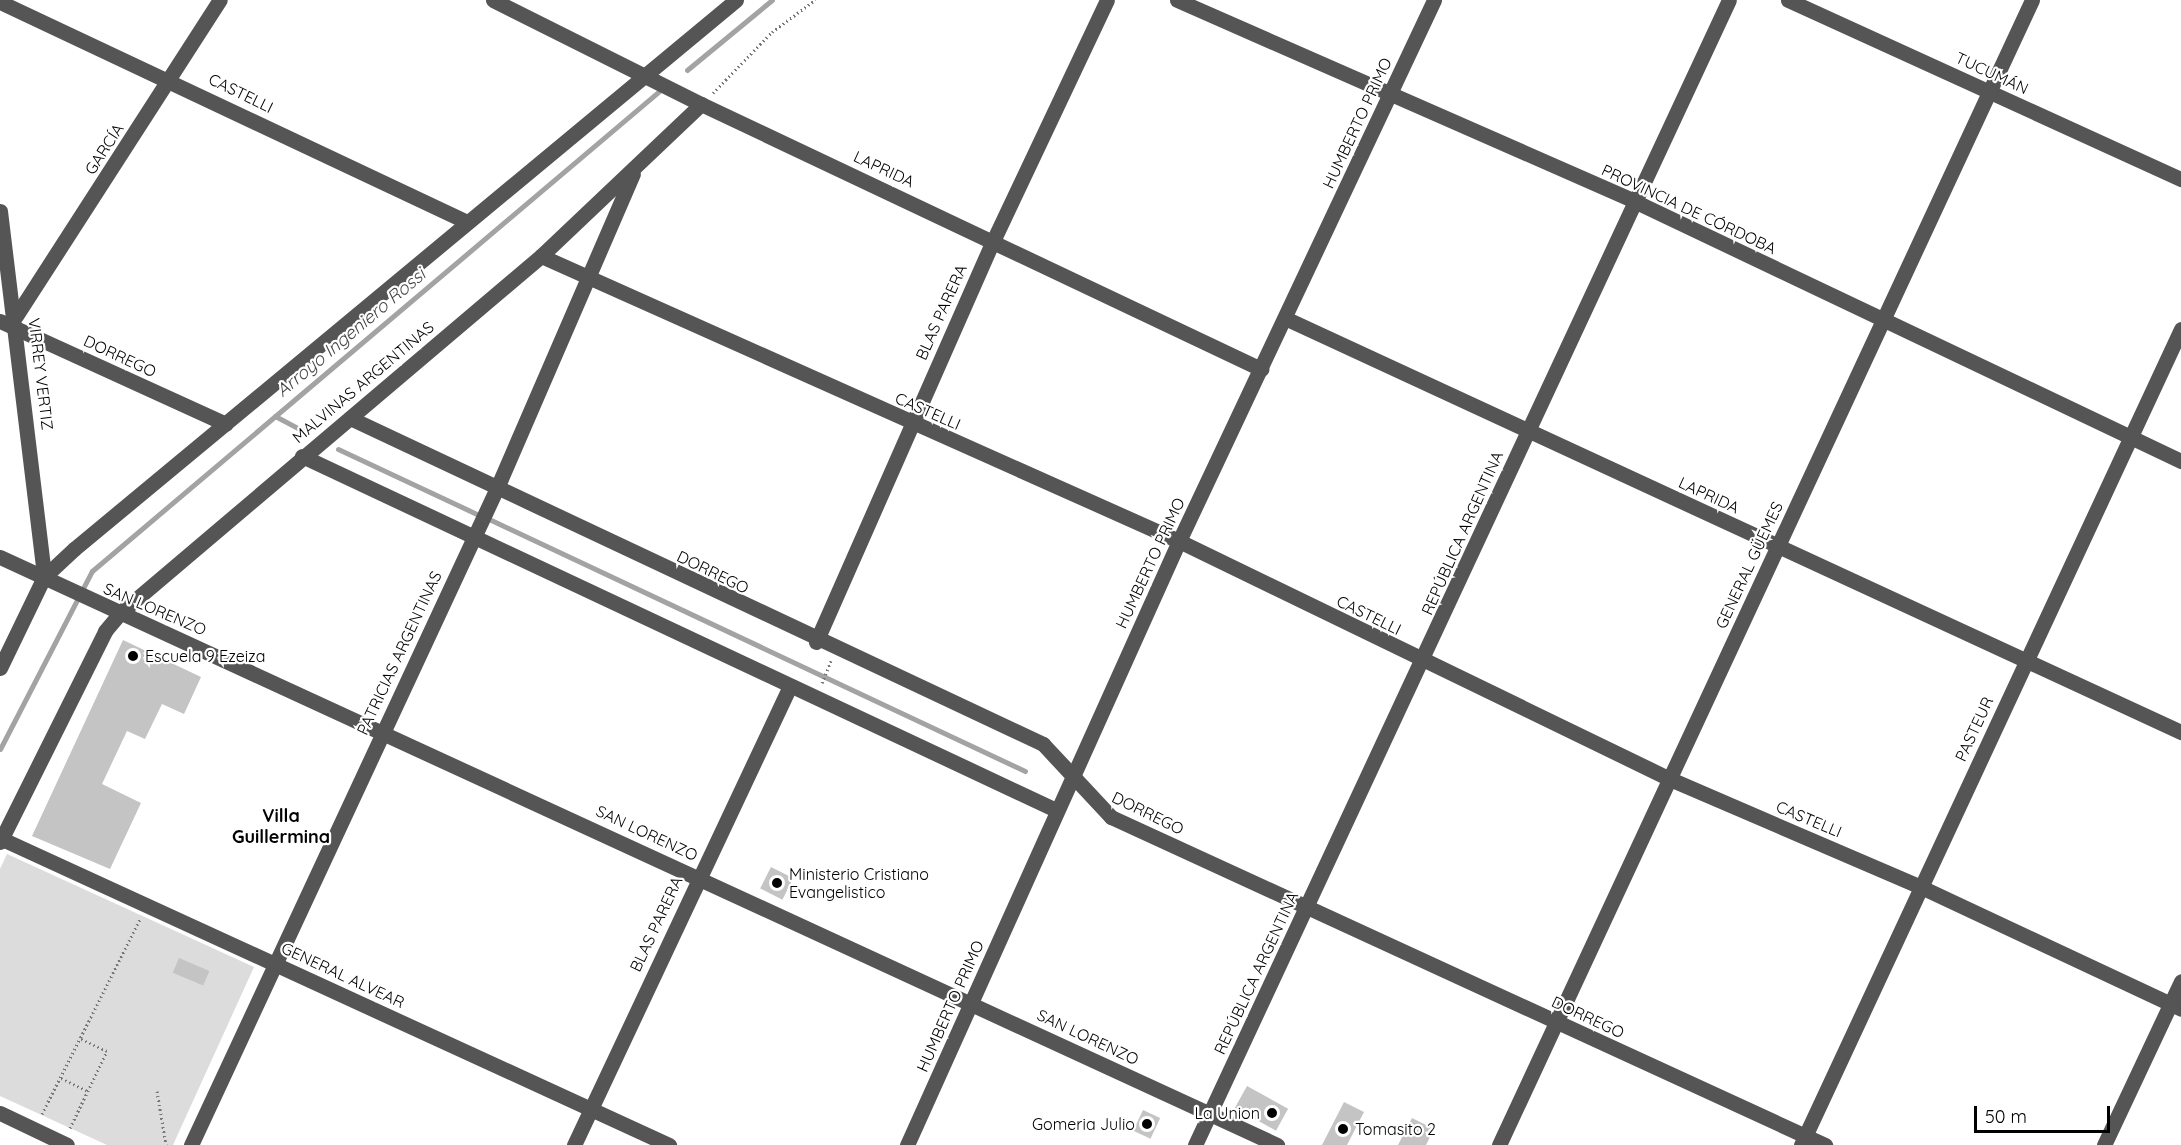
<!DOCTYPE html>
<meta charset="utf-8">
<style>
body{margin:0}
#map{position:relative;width:2181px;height:1145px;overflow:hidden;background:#fff;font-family:Quicksand,sans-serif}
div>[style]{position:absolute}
.green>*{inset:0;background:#dcdcdc}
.stream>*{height:5px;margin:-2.5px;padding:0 2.5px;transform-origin:2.5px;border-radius:2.5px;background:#a3a3a3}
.building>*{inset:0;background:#c4c4c4;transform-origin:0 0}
.path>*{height:3px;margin-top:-1.5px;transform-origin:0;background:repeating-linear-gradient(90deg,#777 0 1.5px,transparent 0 4.5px)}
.minor>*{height:15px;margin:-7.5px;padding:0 7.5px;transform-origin:7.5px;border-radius:7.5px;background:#555}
.dots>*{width:16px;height:16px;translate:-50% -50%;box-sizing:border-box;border:3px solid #fff;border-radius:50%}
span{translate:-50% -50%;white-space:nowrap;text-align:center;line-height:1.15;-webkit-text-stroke:4.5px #fff;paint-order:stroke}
.street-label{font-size:16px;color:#000}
.poi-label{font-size:16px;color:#000}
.left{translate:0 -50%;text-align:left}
.right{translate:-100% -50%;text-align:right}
.water-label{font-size:18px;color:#444;font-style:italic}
.neighbourhood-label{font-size:18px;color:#000;font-weight:700}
.scale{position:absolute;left:1974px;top:1106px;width:136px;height:27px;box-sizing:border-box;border:3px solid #000;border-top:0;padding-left:8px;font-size:18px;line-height:21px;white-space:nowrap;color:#000;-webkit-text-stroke:4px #fff;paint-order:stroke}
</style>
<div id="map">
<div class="green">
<i style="clip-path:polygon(7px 854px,254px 967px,173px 1145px,107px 1145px,0 1096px,0 869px)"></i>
</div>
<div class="stream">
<i style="left:687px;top:70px;width:110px;rotate:-39.5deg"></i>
<i style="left:275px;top:416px;width:36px;rotate:28deg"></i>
<i style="left:338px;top:449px;width:153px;rotate:25.1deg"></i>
<i style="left:491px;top:520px;width:590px;rotate:25.18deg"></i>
<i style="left:0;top:749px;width:200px;rotate:-62.7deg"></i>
<i style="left:92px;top:571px;width:748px;rotate:-40.23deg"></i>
</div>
<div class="building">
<i style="clip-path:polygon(123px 640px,201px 677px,184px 714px,162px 704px,145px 739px,127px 731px,102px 784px,141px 803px,110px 869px,32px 836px)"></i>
<i style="left:771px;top:867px;width:25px;height:24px;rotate:27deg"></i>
<i style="left:179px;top:958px;width:33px;height:16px;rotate:23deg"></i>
<i style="left:1247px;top:1086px;width:47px;height:25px;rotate:29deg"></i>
<i style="clip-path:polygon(1344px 1102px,1364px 1112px,1347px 1145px,1322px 1145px)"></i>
<i style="left:1143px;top:1110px;width:19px;height:23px;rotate:25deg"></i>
<i style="clip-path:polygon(1412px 1118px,1434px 1129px,1426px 1145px,1398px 1145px)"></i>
</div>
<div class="path">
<i style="left:713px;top:93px;width:85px;rotate:-46deg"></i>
<i style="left:772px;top:32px;width:54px;rotate:-36.7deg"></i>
<i style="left:822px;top:683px;width:24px;rotate:-68deg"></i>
<i style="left:61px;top:1078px;width:30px;rotate:26deg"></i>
<i style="left:157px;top:1091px;width:55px;rotate:80.5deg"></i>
<i style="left:42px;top:1114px;width:218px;rotate:-63.3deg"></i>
<i style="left:70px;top:1128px;width:85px;rotate:-64.3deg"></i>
<i style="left:107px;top:1051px;width:29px;rotate:-155deg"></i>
</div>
<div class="minor">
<i style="left:493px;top:0;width:233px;rotate:26.6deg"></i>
<i style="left:701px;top:104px;width:620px;rotate:25.32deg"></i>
<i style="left:1177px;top:0;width:499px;rotate:23.7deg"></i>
<i style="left:1634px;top:201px;width:606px;rotate:25.42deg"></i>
<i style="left:1788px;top:0;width:432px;rotate:24.5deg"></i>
<i style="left:0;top:2px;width:514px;rotate:25.22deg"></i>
<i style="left:0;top:211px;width:369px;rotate:83.1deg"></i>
<i style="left:541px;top:256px;width:699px;rotate:24.07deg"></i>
<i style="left:1179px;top:541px;width:546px;rotate:25.86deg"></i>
<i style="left:1670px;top:779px;width:273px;rotate:23.3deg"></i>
<i style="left:1921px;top:887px;width:287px;rotate:25.1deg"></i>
<i style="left:16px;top:316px;width:376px;rotate:-57.2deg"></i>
<i style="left:1287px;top:319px;width:985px;rotate:24.8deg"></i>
<i style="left:0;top:321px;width:248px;rotate:24.5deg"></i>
<i style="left:350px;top:418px;width:766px;rotate:25.19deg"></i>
<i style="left:1043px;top:744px;width:100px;rotate:47deg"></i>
<i style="left:1111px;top:817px;width:786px;rotate:24.67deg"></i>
<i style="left:302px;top:456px;width:833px;rotate:25.15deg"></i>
<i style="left:0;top:557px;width:1406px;rotate:24.72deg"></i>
<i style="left:816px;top:642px;width:441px;rotate:-66.2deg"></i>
<i style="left:994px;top:239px;width:264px;rotate:-64.7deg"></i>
<i style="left:0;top:668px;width:101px;rotate:-64.2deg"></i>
<i style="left:44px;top:577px;width:41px;rotate:-43deg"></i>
<i style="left:74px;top:549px;width:860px;rotate:-39.67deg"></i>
<i style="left:2px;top:839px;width:734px;rotate:24.64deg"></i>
<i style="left:0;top:842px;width:236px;rotate:-63.5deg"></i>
<i style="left:105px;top:631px;width:25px;rotate:-50deg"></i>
<i style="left:121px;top:612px;width:551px;rotate:-40.29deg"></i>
<i style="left:541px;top:256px;width:221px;rotate:-43.5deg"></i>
<i style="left:0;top:1113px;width:74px;rotate:25.5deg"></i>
<i style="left:191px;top:1145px;width:725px;rotate:-65.03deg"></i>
<i style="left:497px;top:488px;width:342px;rotate:-66.6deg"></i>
<i style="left:574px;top:1145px;width:507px;rotate:-64.8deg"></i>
<i style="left:907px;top:1145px;width:662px;rotate:-65.76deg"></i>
<i style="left:1179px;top:541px;width:598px;rotate:-64.76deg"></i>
<i style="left:1195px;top:1145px;width:1263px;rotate:-65deg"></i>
<i style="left:1499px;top:1145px;width:1263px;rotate:-65.04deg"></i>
<i style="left:1801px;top:1145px;width:900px;rotate:-65.03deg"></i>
<i style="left:2104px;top:1145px;width:181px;rotate:-64.8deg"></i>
</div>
<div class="dots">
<i style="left:133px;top:656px;background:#000"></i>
<i style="left:777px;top:883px;background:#000"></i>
<i style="left:1272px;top:1113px;background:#000"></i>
<i style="left:1147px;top:1124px;background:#000"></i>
<i style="left:1343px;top:1129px;background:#000"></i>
</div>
<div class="street-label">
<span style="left:1992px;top:73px;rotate:25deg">TUCUMÁN</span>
<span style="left:241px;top:93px;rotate:26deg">CASTELLI</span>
<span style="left:1357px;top:123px;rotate:-65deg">HUMBERTO PRIMO</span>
<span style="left:104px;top:149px;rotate:-57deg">GARCÍA</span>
<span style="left:884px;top:169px;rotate:25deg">LAPRIDA</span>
<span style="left:1689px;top:209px;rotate:25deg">PROVINCIA DE CÓRDOBA</span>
<span style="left:941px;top:312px;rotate:-66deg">BLAS PARERA</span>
<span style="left:120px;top:356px;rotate:25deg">DORREGO</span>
<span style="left:41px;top:374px;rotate:83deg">VIRREY VERTIZ</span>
<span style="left:363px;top:382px;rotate:-40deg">MALVINAS ARGENTINAS</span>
<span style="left:928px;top:411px;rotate:24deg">CASTELLI</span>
<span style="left:1709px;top:495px;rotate:25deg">LAPRIDA</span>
<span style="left:1462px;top:533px;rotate:-66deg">REPÚBLICA ARGENTINA</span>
<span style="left:1150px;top:563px;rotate:-65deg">HUMBERTO PRIMO</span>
<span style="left:1749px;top:565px;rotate:-65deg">GENERAL GÜEMES</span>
<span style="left:713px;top:572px;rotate:26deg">DORREGO</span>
<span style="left:155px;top:609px;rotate:23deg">SAN LORENZO</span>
<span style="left:1369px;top:615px;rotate:26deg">CASTELLI</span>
<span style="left:399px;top:653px;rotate:-65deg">PATRICIAS ARGENTINAS</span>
<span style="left:1974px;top:729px;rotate:-65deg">PASTEUR</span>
<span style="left:1148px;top:813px;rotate:26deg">DORREGO</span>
<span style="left:1809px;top:819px;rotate:23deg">CASTELLI</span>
<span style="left:647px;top:833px;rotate:25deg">SAN LORENZO</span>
<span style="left:656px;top:924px;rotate:-65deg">BLAS PARERA</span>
<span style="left:1256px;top:973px;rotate:-65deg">REPÚBLICA ARGENTINA</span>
<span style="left:343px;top:975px;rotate:25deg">GENERAL ALVEAR</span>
<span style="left:950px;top:1006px;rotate:-66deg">HUMBERTO PRIMO</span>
<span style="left:1588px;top:1017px;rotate:25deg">DORREGO</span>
<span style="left:1088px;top:1037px;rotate:25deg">SAN LORENZO</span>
</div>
<div class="poi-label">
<span class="left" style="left:145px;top:656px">Escuela 9 Ezeiza</span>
<span class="left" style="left:789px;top:883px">Ministerio Cristiano<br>Evangelistico</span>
<span class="right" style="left:1260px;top:1113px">La Union</span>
<span class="right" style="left:1135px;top:1124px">Gomeria Julio</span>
<span class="left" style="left:1355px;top:1129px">Tomasito 2</span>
</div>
<div class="water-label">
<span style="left:351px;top:333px;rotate:-40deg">Arroyo Ingeniero Rossi</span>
</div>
<div class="neighbourhood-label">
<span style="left:281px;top:827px">Villa<br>Guillermina</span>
</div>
<div class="scale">50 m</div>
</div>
